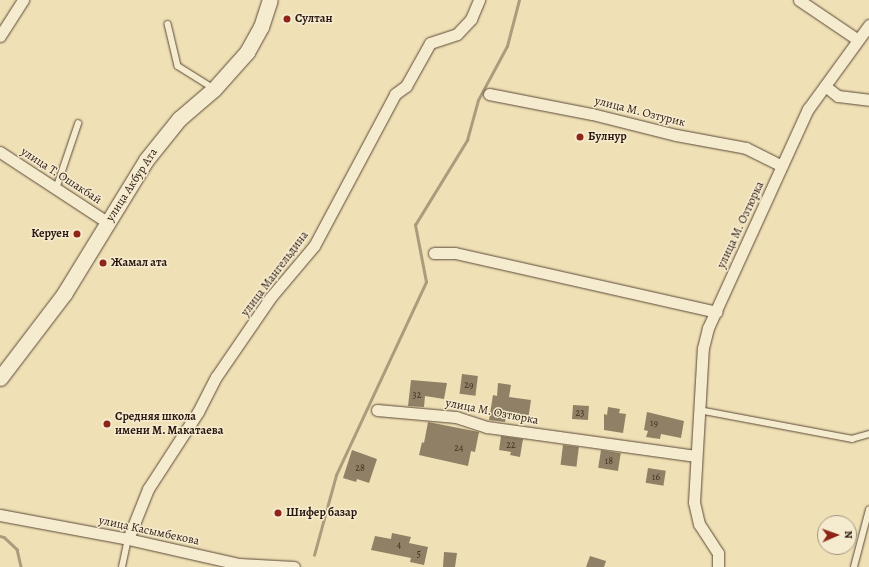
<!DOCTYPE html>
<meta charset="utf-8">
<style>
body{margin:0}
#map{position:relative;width:869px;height:567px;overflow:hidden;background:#f0e0b5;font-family:Alegreya,serif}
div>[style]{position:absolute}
.stream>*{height:2.5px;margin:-1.25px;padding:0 1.25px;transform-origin:1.25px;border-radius:1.25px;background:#ac9c7d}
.building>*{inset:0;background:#908065;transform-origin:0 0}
.roads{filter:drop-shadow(0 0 1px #5b4938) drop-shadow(0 0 1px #5b4938)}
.service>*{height:5.5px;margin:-2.75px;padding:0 2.75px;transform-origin:2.75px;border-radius:2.75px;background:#f5ebcf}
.minor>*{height:11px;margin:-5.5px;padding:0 5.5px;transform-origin:5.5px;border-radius:5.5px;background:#f5ebcf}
.secondary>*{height:15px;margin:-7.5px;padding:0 7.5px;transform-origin:7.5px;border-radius:7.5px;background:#f5ebcf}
.dots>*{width:11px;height:11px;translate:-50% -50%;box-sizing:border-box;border:2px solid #f5ebcf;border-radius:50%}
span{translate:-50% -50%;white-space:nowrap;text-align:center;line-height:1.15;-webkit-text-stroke:3px #f5ebcf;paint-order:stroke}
.number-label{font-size:10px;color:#433124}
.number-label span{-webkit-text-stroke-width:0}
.poi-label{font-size:12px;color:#29170f;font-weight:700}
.left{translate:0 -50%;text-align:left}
.right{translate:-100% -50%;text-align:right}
.street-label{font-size:12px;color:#29170f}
.north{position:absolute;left:817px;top:515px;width:40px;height:40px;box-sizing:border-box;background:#f5ebcf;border:1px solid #a39682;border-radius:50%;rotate:88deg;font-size:11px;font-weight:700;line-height:16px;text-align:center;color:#29170f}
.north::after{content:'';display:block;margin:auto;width:14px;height:18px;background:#8f2418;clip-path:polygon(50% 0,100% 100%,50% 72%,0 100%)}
</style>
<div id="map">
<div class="stream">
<i style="left:0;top:536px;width:4px;rotate:14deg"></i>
<i style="left:4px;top:537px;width:18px;rotate:43deg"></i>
<i style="left:17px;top:549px;width:18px;rotate:77deg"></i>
<i style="left:314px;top:555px;width:83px;rotate:-74.6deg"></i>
<i style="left:336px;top:475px;width:213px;rotate:-65deg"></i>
<i style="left:426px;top:282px;width:58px;rotate:-100.9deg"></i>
<i style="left:415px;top:225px;width:100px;rotate:-58.5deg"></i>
<i style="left:467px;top:140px;width:41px;rotate:-74.6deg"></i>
<i style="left:478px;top:100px;width:61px;rotate:-61.8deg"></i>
<i style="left:507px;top:46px;width:48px;rotate:-75.4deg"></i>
</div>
<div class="building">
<i style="left:462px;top:374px;width:16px;height:20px;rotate:7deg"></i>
<i style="clip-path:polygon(411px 380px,447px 383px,444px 399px,425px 396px,424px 407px,408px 406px)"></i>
<i style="clip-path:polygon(498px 383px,511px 385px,509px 397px,531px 400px,528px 420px,506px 417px,505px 422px,489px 420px,493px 395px,497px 396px)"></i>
<i style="left:573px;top:405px;width:16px;height:14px;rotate:4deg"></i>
<i style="clip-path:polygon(608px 407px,620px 409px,619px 413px,626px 414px,623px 433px,604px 430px,604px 414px,607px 415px)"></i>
<i style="clip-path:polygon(647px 412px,684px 421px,681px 438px,661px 434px,660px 439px,646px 437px,648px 431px,644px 430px)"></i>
<i style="clip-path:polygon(428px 422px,479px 432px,475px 452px,471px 451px,468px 466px,419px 455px,422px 442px,424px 443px)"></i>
<i style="clip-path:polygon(501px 436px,523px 439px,520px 457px,510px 455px,511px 452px,499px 450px)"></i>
<i style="left:563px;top:445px;width:16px;height:20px;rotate:7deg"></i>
<i style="clip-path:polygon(352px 450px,377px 459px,369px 483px,357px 479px,356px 482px,343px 478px)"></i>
<i style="left:601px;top:450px;width:20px;height:18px;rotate:9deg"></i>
<i style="left:648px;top:468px;width:18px;height:15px;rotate:9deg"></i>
<i style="clip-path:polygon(392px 533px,411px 537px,409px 543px,428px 547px,424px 565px,410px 562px,411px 558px,371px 550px,375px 536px,391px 539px)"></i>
<i style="clip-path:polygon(444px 552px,457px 553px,455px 567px,443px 567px)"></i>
<i style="clip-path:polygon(590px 556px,606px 561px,604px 567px,586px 567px)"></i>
</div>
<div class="roads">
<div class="service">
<i style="left:168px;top:24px;width:43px;rotate:76.6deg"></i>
<i style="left:178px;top:66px;width:41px;rotate:32.2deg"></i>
<i style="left:56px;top:189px;width:69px;rotate:-71.3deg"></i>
<i style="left:699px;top:410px;width:156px;rotate:10.7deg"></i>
<i style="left:852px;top:439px;width:18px;rotate:-16deg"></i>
<i style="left:122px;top:567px;width:29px;rotate:-78deg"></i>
<i style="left:854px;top:567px;width:59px;rotate:-75.3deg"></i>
</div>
<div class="minor">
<i style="left:799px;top:0;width:71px;rotate:34.1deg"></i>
<i style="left:0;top:36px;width:43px;rotate:-57.4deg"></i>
<i style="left:825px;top:86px;width:16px;rotate:38deg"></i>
<i style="left:838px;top:96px;width:31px;rotate:7deg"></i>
<i style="left:489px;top:94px;width:105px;rotate:11deg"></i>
<i style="left:592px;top:114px;width:87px;rotate:14deg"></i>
<i style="left:676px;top:135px;width:71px;rotate:10.5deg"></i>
<i style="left:746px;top:148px;width:40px;rotate:26.6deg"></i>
<i style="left:0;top:152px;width:128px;rotate:33.2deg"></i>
<i style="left:434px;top:253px;width:21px"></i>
<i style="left:455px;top:253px;width:268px;rotate:12.7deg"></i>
<i style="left:377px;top:410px;width:79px;rotate:5.1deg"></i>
<i style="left:456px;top:417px;width:33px;rotate:18deg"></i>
<i style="left:487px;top:427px;width:211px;rotate:7.9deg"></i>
<i style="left:0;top:515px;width:130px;rotate:10.6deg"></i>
<i style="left:128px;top:539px;width:114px;rotate:12.7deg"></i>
<i style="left:239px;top:564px;width:55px;rotate:3.1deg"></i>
<i style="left:128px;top:539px;width:54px;rotate:-68.2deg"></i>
<i style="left:148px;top:489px;width:92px;rotate:-57deg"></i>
<i style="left:198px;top:412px;width:39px;rotate:-63deg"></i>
<i style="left:216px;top:377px;width:96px;rotate:-55.6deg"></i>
<i style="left:270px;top:298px;width:68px;rotate:-49.8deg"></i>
<i style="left:314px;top:246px;width:172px;rotate:-61.9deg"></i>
<i style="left:395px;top:94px;width:14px;rotate:-36deg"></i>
<i style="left:406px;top:86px;width:49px;rotate:-60.8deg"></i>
<i style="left:430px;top:43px;width:28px;rotate:-18deg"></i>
<i style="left:457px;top:34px;width:21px;rotate:-47deg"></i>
<i style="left:471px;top:19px;width:21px;rotate:-67deg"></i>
<i style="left:718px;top:567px;width:14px;rotate:-90deg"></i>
<i style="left:718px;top:553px;width:35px;rotate:-123deg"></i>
<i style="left:699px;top:524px;width:23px;rotate:-103deg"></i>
<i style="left:694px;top:502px;width:154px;rotate:-86.7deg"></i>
<i style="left:703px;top:348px;width:21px;rotate:-76deg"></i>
<i style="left:708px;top:328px;width:241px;rotate:-65.5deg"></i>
<i style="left:808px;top:109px;width:104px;rotate:-54deg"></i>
</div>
<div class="secondary">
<i style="left:0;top:378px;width:106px;rotate:-52.7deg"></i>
<i style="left:64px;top:294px;width:157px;rotate:-58.5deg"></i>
<i style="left:146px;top:160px;width:53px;rotate:-51.2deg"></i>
<i style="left:179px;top:119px;width:46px;rotate:-40.6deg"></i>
<i style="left:214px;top:89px;width:50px;rotate:-48.3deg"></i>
<i style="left:247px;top:52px;width:29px;rotate:-61deg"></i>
<i style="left:261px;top:27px;width:28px;rotate:-72deg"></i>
</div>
</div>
<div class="dots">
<i style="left:287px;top:19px;background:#8f2418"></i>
<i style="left:580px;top:137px;background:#8f2418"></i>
<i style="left:77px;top:234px;background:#8f2418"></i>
<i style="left:103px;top:263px;background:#8f2418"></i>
<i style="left:107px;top:424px;background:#8f2418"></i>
<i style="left:278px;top:513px;background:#8f2418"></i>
</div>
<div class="number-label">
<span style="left:469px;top:385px">29</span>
<span style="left:417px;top:395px">32</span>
<span style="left:580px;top:413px">23</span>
<span style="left:654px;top:423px">19</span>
<span style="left:511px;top:445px">22</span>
<span style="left:459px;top:448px">24</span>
<span style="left:609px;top:461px">18</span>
<span style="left:360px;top:468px">28</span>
<span style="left:656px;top:477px">16</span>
<span style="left:399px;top:545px">4</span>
<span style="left:419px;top:554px">5</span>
</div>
<div class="poi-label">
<span class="left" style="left:295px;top:19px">Султан</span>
<span class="left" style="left:588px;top:137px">Булнур</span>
<span class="right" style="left:69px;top:234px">Керуен</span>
<span class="left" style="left:111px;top:263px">Жамал ата</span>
<span class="left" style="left:115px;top:424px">Средняя школа<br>имени М. Макатаева</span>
<span class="left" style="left:286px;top:513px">Шифер базар</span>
</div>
<div class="street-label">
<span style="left:640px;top:112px;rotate:14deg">улица М. Озтурик</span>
<span style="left:61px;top:176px;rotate:33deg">улица Т. Ошакбай</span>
<span style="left:132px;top:185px;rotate:-57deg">улица Акбур Ата</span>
<span style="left:741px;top:225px;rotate:-65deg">улица М. Озтюрка</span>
<span style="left:275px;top:274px;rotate:-53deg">улица Мангельдина</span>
<span style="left:492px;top:412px;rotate:11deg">улица М. Озтюрка</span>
<span style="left:149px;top:531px;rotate:12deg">улица Касымбекова</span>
</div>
<div class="north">N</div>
</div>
